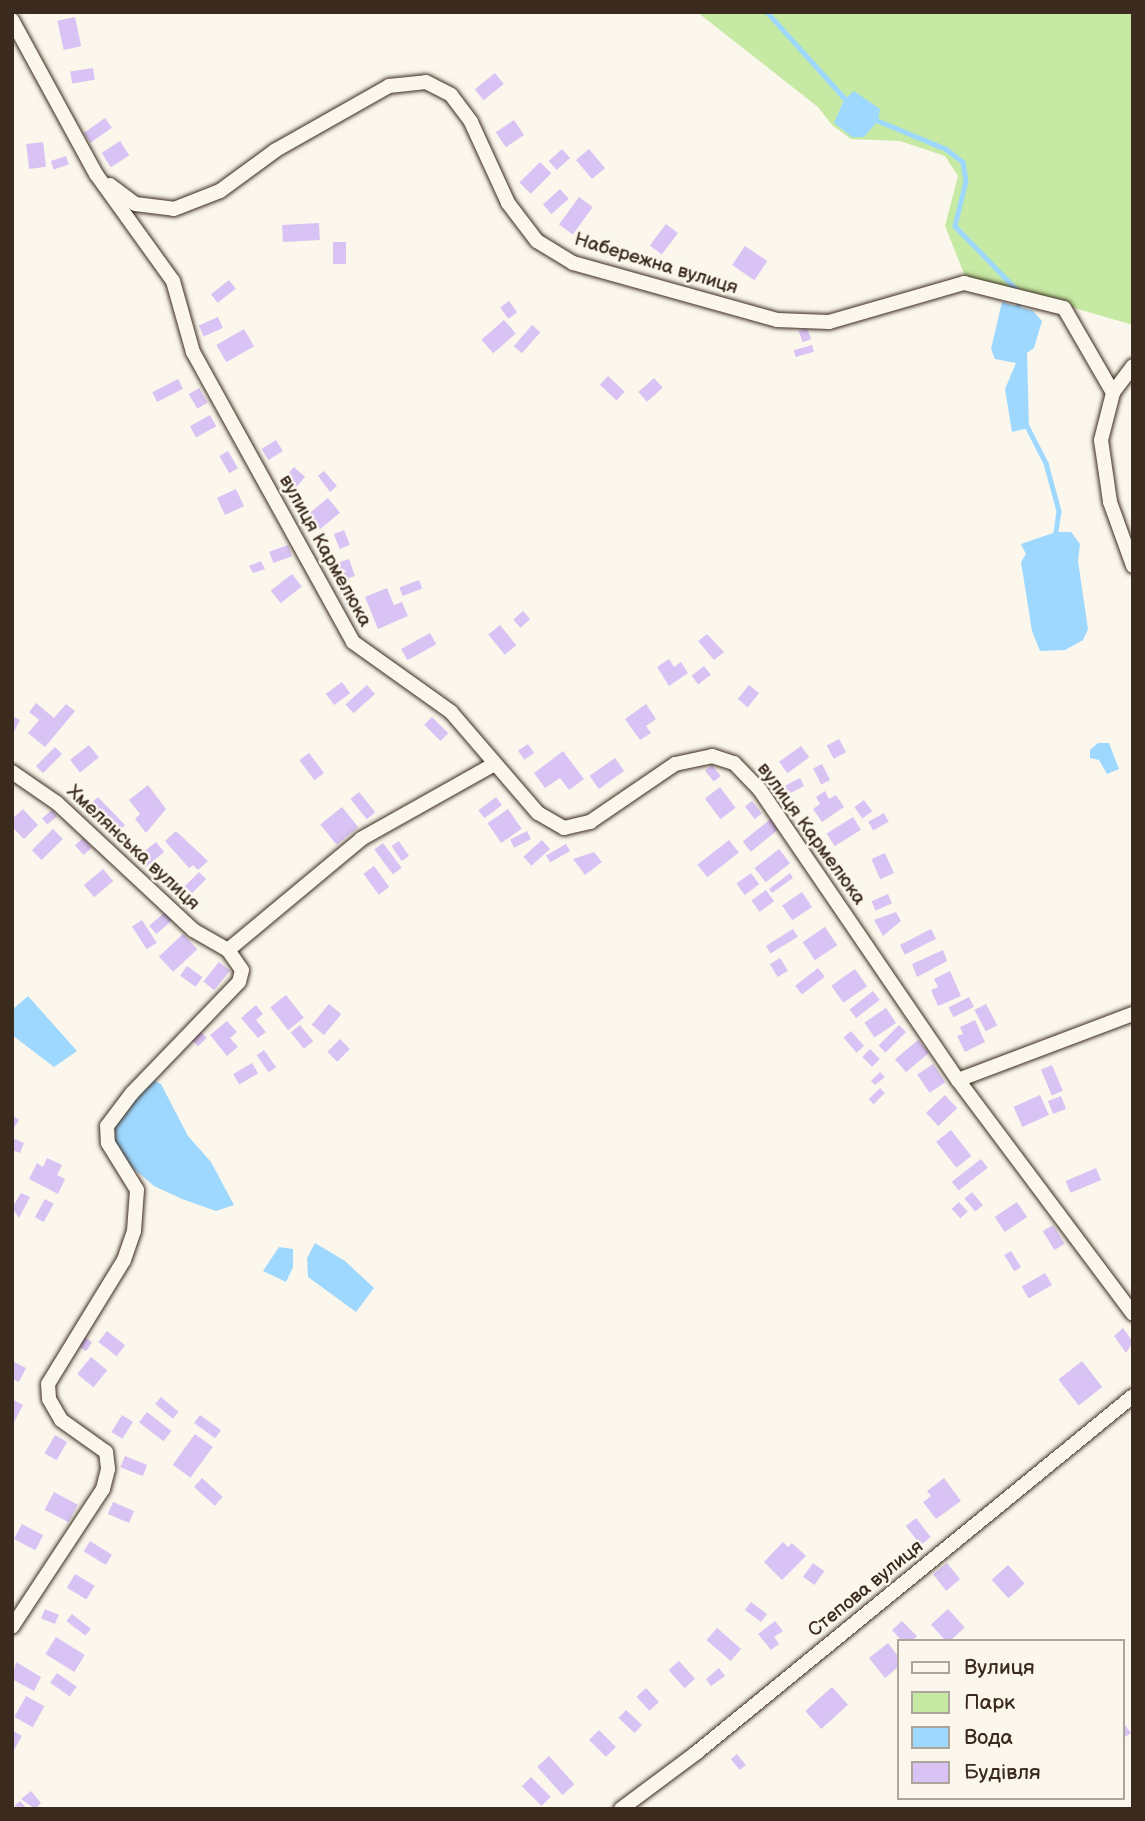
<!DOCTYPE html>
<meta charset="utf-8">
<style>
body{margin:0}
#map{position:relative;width:1145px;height:1821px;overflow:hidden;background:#fbf7ec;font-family:"Balsamiq Sans",sans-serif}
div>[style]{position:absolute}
.green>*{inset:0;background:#c6e9a3}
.water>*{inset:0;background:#9fd8ff}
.stream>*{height:4.5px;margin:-2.25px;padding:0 2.25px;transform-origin:2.25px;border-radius:2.25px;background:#9fd8ff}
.building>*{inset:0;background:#d9c3f4;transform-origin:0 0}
.roads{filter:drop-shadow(0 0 2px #3b2a1e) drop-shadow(0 0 2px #3b2a1e)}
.minor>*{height:14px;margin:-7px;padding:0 7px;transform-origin:7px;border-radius:7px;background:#fbf7ec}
span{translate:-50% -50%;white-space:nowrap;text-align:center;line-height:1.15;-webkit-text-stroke:5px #fbf7ec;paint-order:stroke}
.street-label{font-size:19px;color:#3b2a1e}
.frame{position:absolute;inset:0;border:14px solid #3b2a1e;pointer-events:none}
.legend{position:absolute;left:897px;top:1639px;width:228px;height:161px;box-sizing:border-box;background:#fbf7ec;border:2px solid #aea59a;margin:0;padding:9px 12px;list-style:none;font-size:21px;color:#3b2a1e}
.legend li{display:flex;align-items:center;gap:14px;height:35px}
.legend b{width:35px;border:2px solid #aea59a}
</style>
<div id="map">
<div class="green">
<i style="clip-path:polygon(697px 12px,1133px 12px,1133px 325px,965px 276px,945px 226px,958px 176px,945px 156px,900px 141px,851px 139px,832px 125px,818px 107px)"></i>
</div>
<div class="water">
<i style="clip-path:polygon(854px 91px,880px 109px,878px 121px,864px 137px,852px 137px,834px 123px,844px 100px)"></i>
<i style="clip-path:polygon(1002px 302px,1033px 311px,1042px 321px,1034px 348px,1027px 353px,1029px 428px,1012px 432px,1005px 389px,1016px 363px,995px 359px,991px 349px)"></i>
<i style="clip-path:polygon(1056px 532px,1071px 532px,1080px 544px,1078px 561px,1088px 629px,1083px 640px,1065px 650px,1040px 651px,1032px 631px,1021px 562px,1026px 554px,1021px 544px)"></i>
<i style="clip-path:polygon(1098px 743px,1109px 743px,1119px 769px,1107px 774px,1099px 760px,1090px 758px,1090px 750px)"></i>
<i style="clip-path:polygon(28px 996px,77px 1051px,54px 1067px,12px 1035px,12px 1010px)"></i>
<i style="clip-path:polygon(153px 1080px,161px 1084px,188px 1136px,211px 1162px,234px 1205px,216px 1211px,182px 1199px,154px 1186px,128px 1164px,114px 1140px,113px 1120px)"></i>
<i style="clip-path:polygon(315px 1243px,345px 1261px,374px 1288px,356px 1312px,308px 1277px,307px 1258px)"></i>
<i style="clip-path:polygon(279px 1247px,293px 1249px,293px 1267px,286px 1282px,263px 1271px)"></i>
</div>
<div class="stream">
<i style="left:767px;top:12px;width:122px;rotate:48deg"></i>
<i style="left:874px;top:119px;width:78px;rotate:22.6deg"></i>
<i style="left:946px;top:149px;width:21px;rotate:37deg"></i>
<i style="left:963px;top:162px;width:19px;rotate:81deg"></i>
<i style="left:966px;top:181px;width:46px;rotate:103.7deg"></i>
<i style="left:955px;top:226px;width:92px;rotate:45.9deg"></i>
<i style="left:1019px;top:292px;width:18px;rotate:93deg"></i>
<i style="left:1026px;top:424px;width:44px;rotate:62.9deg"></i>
<i style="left:1046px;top:463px;width:50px;rotate:74.8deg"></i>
<i style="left:1059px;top:511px;width:21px;rotate:98deg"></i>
</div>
<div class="building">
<i style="left:75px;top:17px;width:30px;height:18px;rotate:78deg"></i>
<i style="left:93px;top:68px;width:12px;height:23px;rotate:81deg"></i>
<i style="left:495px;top:73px;width:14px;height:26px;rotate:51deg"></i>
<i style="left:105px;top:118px;width:12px;height:26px;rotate:55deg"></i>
<i style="left:514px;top:120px;width:18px;height:22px;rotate:56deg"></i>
<i style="left:120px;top:141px;width:17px;height:22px;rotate:57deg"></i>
<i style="left:43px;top:142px;width:25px;height:17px;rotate:83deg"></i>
<i style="left:562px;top:149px;width:12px;height:18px;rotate:48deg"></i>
<i style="left:589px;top:149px;width:25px;height:17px;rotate:50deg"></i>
<i style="left:66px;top:156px;width:9px;height:16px;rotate:72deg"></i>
<i style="left:540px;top:162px;width:16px;height:29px;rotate:45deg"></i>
<i style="left:560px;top:189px;width:13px;height:23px;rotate:48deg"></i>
<i style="left:579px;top:197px;width:17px;height:34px;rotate:36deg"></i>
<i style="left:319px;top:223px;width:17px;height:37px;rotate:87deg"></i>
<i style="left:666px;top:224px;width:15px;height:27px;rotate:37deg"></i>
<i style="left:333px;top:242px;width:13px;height:22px"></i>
<i style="left:745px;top:246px;width:27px;height:23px;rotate:34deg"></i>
<i style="left:229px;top:280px;width:11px;height:23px;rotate:52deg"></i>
<i style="left:509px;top:301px;width:14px;height:11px;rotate:54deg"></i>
<i style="left:218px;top:317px;width:12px;height:21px;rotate:66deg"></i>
<i style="left:504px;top:320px;width:18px;height:30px;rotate:49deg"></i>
<i style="left:532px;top:325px;width:11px;height:28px;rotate:41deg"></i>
<i style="left:807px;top:328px;width:12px;height:9px;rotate:70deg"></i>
<i style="left:244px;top:329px;width:20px;height:32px;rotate:60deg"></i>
<i style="left:812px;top:345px;width:7px;height:19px;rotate:74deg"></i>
<i style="left:608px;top:376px;width:23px;height:12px;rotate:43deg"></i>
<i style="left:654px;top:378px;width:13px;height:21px;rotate:48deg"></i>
<i style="left:178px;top:379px;width:11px;height:29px;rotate:63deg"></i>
<i style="left:199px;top:388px;width:17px;height:12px;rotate:59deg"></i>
<i style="left:210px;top:415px;width:13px;height:23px;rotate:61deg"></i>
<i style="left:276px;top:440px;width:13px;height:17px;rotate:58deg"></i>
<i style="left:228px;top:451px;width:20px;height:10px;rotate:60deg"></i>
<i style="left:294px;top:467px;width:15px;height:16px;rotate:42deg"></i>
<i style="clip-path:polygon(324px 471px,337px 486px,330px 492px,318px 476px)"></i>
<i style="left:236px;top:489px;width:19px;height:21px;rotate:65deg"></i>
<i style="left:328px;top:498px;width:19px;height:26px;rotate:51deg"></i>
<i style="left:344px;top:530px;width:16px;height:11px;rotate:68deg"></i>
<i style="left:288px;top:545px;width:12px;height:20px;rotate:70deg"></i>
<i style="left:349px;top:559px;width:18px;height:17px;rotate:71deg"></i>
<i style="clip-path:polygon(261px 561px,265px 569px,253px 573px,249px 566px)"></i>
<i style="left:292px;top:574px;width:16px;height:27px;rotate:52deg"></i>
<i style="left:419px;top:580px;width:9px;height:21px;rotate:69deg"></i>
<i style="clip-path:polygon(387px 588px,394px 605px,402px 602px,408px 616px,378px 629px,365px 597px)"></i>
<i style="left:351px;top:592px;width:11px;height:9px;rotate:68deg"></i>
<i style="left:523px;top:611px;width:11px;height:13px;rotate:49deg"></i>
<i style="left:500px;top:625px;width:26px;height:15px;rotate:51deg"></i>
<i style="left:430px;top:633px;width:13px;height:33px;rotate:61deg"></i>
<i style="clip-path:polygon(707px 634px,724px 652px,714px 660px,698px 641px)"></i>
<i style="clip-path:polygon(669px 659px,674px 667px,681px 662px,688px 673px,669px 686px,657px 667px)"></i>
<i style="left:704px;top:666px;width:11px;height:16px;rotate:52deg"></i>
<i style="left:342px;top:682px;width:14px;height:20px;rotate:54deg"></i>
<i style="left:367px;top:685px;width:12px;height:29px;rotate:48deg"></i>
<i style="left:749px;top:685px;width:13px;height:18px;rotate:39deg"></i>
<i style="clip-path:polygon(36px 703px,54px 718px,66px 704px,75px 711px,45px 747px,28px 733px,39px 720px,29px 712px)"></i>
<i style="clip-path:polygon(646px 704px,656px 719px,646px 726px,651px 733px,640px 740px,625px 719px)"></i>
<i style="clip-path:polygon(12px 716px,20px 720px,12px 736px)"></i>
<i style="left:432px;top:717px;width:23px;height:11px;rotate:45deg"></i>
<i style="left:839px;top:739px;width:15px;height:14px;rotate:62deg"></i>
<i style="left:528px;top:744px;width:11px;height:12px;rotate:56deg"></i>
<i style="left:89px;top:745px;width:16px;height:24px;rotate:52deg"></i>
<i style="left:801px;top:746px;width:14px;height:27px;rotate:54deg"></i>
<i style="left:55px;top:747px;width:10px;height:27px;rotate:45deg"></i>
<i style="clip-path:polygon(563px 751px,584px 779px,569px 790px,560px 778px,545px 788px,534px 773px)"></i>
<i style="left:309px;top:753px;width:25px;height:12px;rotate:53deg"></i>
<i style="left:615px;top:758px;width:16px;height:31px;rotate:55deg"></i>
<i style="left:822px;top:764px;width:18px;height:10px;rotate:63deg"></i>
<i style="left:712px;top:765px;width:14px;height:9px;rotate:51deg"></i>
<i style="left:800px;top:778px;width:9px;height:19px;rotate:63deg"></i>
<i style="clip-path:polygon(148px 785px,166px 809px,146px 833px,135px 819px,140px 814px,129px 800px)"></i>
<i style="left:720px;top:787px;width:26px;height:19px;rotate:53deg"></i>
<i style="clip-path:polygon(825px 791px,829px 799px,836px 795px,844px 807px,822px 822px,813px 809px,820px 804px,816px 797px)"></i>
<i style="left:359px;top:792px;width:26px;height:11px;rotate:51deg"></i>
<i style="left:98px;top:797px;width:39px;height:13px;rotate:46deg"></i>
<i style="left:496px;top:797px;width:10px;height:22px;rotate:53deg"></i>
<i style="left:864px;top:800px;width:14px;height:12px;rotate:54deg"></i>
<i style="left:752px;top:801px;width:16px;height:9px;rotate:52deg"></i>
<i style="left:342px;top:807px;width:26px;height:28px;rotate:51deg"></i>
<i style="clip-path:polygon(23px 809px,38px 825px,24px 839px,12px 827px,12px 819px)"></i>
<i style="left:508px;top:809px;width:24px;height:25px;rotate:55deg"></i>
<i style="left:52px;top:810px;width:8px;height:13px;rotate:50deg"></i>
<i style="left:884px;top:813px;width:10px;height:18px;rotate:61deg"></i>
<i style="left:773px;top:817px;width:13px;height:39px;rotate:51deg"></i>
<i style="left:853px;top:817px;width:15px;height:31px;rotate:58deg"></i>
<i style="left:53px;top:829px;width:14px;height:30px;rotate:45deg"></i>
<i style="clip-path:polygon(176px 831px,208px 861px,198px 870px,193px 865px,189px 868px,165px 841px)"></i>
<i style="left:527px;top:831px;width:9px;height:19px;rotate:63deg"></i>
<i style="left:83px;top:838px;width:13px;height:11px;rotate:48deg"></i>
<i style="left:542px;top:840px;width:12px;height:25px;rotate:48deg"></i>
<i style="left:729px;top:840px;width:16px;height:40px;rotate:52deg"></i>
<i style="left:399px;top:841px;width:18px;height:9px;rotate:56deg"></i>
<i style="left:156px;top:842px;width:13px;height:24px;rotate:51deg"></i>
<i style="left:383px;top:843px;width:31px;height:11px;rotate:53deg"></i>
<i style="left:566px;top:844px;width:8px;height:23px;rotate:60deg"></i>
<i style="left:779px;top:849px;width:18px;height:31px;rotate:52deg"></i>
<i style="clip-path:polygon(594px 852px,602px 862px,585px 875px,573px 859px)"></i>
<i style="left:885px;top:853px;width:22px;height:15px;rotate:66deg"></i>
<i style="left:374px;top:866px;width:26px;height:13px;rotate:54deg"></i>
<i style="left:103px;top:869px;width:16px;height:25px;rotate:50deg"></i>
<i style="left:199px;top:872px;width:10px;height:20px;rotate:45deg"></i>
<i style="left:751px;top:873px;width:14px;height:18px;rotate:54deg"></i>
<i style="clip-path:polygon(790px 873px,793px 878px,772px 893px,769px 889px)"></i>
<i style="left:766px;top:890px;width:14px;height:18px;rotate:54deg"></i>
<i style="left:802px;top:892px;width:18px;height:24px;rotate:56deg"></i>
<i style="left:888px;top:894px;width:10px;height:18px;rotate:66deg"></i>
<i style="left:165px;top:912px;width:11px;height:21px;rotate:49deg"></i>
<i style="clip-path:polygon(896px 912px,901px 921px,883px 936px,874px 920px)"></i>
<i style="left:142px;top:920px;width:27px;height:12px;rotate:57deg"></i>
<i style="left:825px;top:927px;width:22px;height:27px;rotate:56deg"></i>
<i style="left:793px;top:929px;width:9px;height:32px;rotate:58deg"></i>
<i style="left:931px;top:929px;width:11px;height:35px;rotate:63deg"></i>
<i style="left:183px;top:934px;width:21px;height:33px;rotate:47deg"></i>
<i style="clip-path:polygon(943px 950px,947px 961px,917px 977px,912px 964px)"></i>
<i style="left:780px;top:958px;width:15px;height:12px;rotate:58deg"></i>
<i style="left:219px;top:962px;width:14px;height:25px;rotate:39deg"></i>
<i style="left:187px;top:966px;width:19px;height:12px;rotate:35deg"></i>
<i style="left:818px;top:968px;width:11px;height:29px;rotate:52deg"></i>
<i style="left:855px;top:969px;width:21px;height:29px;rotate:55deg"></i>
<i style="clip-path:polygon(950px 971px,961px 996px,938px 1006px,931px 990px,938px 987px,934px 979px)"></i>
<i style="left:873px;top:991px;width:11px;height:30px;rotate:52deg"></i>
<i style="left:286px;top:995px;width:29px;height:20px;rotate:52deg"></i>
<i style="left:969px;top:997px;width:11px;height:23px;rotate:63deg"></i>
<i style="left:329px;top:1004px;width:16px;height:27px;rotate:40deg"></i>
<i style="left:986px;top:1004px;width:24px;height:13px;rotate:62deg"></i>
<i style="clip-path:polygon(256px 1005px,263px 1014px,256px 1020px,266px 1032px,258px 1038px,241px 1018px)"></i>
<i style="left:886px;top:1008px;width:18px;height:26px;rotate:56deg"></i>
<i style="clip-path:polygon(975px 1020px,985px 1042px,965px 1052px,957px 1036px,963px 1034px,960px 1027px)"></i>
<i style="clip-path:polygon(227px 1021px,237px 1032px,230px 1038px,238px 1047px,227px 1056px,210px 1035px)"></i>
<i style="left:300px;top:1025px;width:21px;height:12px;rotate:51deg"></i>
<i style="left:899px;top:1025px;width:10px;height:29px;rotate:45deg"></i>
<i style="left:851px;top:1031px;width:20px;height:10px;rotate:49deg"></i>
<i style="left:201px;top:1032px;width:8px;height:12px;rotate:45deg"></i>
<i style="left:340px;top:1039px;width:14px;height:18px;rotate:45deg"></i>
<i style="left:918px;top:1040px;width:17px;height:30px;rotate:50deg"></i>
<i style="left:870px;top:1049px;width:14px;height:11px;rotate:45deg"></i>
<i style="left:264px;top:1050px;width:21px;height:9px;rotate:55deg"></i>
<i style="left:252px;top:1063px;width:12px;height:22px;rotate:59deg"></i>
<i style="left:933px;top:1064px;width:22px;height:19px;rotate:56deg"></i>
<i style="left:1052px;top:1065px;width:28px;height:12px;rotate:67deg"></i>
<i style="clip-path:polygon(880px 1072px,885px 1077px,875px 1085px,871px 1081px)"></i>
<i style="left:880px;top:1088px;width:7px;height:16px;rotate:45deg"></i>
<i style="left:945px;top:1095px;width:18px;height:26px;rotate:47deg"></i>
<i style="left:1040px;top:1095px;width:22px;height:29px;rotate:66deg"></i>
<i style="left:1061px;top:1096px;width:14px;height:14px;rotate:69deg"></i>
<i style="clip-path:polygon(12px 1115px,19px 1120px,12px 1131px)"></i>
<i style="left:951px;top:1130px;width:33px;height:19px;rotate:52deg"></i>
<i style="clip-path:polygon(12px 1138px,24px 1143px,20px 1153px,12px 1150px)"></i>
<i style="clip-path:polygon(47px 1158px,62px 1165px,57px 1175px,65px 1179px,58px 1194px,29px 1179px,37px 1163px,43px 1167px)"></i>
<i style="left:981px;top:1159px;width:11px;height:37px;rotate:52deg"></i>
<i style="left:1096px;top:1168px;width:13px;height:33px;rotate:67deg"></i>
<i style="left:972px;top:1192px;width:17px;height:10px;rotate:50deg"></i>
<i style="clip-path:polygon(21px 1193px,30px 1197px,19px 1218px,12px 1208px)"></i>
<i style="left:45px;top:1199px;width:10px;height:21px;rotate:29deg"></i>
<i style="left:959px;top:1202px;width:13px;height:10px;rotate:48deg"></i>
<i style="left:1017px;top:1202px;width:18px;height:27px;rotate:56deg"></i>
<i style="left:1053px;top:1225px;width:22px;height:12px;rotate:58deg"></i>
<i style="left:1011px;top:1251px;width:19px;height:8px;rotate:58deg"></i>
<i style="left:1045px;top:1273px;width:14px;height:27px;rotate:60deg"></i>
<i style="clip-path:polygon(1123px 1328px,1133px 1342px,1126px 1353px,1114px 1336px)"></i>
<i style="left:107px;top:1331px;width:23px;height:14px;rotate:38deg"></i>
<i style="left:83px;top:1336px;width:11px;height:11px;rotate:34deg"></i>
<i style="left:91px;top:1357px;width:21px;height:22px;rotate:39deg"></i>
<i style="clip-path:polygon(12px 1361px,26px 1368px,19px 1382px,12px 1379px)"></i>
<i style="left:1082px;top:1361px;width:33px;height:30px;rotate:52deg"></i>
<i style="left:161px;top:1397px;width:23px;height:9px;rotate:40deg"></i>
<i style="clip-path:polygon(12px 1399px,23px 1405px,12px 1426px)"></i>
<i style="left:147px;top:1412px;width:31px;height:13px;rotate:38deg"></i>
<i style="left:122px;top:1415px;width:13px;height:20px;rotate:32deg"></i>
<i style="left:200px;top:1415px;width:26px;height:10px;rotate:36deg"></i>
<i style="left:195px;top:1434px;width:22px;height:38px;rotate:36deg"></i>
<i style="left:55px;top:1435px;width:14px;height:21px;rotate:30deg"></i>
<i style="left:125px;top:1456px;width:24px;height:12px;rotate:22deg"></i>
<i style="left:202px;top:1478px;width:28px;height:12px;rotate:42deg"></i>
<i style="clip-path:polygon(944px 1478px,961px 1501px,936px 1519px,923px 1502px,931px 1496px,927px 1491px)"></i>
<i style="left:54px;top:1492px;width:27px;height:20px;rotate:28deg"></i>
<i style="left:113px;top:1502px;width:23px;height:13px;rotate:23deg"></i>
<i style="left:916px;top:1518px;width:24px;height:13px;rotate:52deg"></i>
<i style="left:22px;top:1524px;width:24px;height:17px;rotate:28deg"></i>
<i style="left:90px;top:1541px;width:26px;height:12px;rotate:32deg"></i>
<i style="clip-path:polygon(783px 1542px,788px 1547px,792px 1543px,806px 1556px,782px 1580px,764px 1562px)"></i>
<i style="left:813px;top:1563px;width:14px;height:17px;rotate:36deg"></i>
<i style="left:947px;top:1563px;width:21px;height:18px;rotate:51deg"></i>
<i style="left:1008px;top:1565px;width:25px;height:22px;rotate:48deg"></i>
<i style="left:75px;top:1574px;width:23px;height:16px;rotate:31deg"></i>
<i style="left:751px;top:1602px;width:20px;height:10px;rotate:37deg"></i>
<i style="left:45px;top:1609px;width:15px;height:10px;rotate:23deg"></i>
<i style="left:948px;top:1609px;width:25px;height:23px;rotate:48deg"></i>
<i style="left:72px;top:1614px;width:24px;height:9px;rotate:38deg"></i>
<i style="clip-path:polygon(775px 1621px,783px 1631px,774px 1637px,779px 1644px,771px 1650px,758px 1634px)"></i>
<i style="clip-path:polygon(902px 1621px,917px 1636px,912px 1641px,902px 1641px,892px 1630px)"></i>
<i style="left:717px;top:1628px;width:32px;height:16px;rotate:41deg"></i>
<i style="left:56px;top:1637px;width:34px;height:20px;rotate:32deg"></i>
<i style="clip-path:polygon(888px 1643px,898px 1656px,898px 1667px,885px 1678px,869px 1658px)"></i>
<i style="left:679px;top:1661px;width:24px;height:14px;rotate:48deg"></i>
<i style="clip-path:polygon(16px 1662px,41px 1677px,34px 1691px,12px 1679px)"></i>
<i style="clip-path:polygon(719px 1668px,725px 1676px,711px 1686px,706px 1679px)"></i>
<i style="left:57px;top:1673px;width:24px;height:12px;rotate:35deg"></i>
<i style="left:832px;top:1687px;width:24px;height:36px;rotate:48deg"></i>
<i style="left:646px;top:1688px;width:19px;height:13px;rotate:47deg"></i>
<i style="left:26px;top:1696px;width:21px;height:24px;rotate:29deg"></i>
<i style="left:626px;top:1710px;width:22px;height:11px;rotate:43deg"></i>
<i style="clip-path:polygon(1122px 1721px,1131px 1733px,1122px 1739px)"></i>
<i style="clip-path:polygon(12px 1730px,22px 1736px,14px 1750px,12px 1749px)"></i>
<i style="left:599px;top:1730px;width:24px;height:14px;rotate:45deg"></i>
<i style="left:737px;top:1754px;width:14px;height:8px;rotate:51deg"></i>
<i style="left:549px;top:1756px;width:38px;height:16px;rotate:48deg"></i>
<i style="left:531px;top:1777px;width:28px;height:13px;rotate:45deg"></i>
<i style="clip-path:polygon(31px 1791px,41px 1803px,35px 1809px,21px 1799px)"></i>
<i style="clip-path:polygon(20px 1801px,27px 1809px,14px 1806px)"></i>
</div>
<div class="roads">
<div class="minor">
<i style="left:12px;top:20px;width:175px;rotate:61.4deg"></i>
<i style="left:96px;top:174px;width:132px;rotate:54.3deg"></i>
<i style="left:173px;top:281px;width:74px;rotate:74.3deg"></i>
<i style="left:193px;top:352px;width:331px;rotate:61.1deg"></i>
<i style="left:353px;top:642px;width:120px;rotate:35.5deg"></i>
<i style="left:451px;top:712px;width:133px;rotate:49.3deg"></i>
<i style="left:538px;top:813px;width:30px;rotate:30deg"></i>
<i style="left:564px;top:828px;width:27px;rotate:-13deg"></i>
<i style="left:590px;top:822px;width:103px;rotate:-34.3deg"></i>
<i style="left:675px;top:764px;width:38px;rotate:-12deg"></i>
<i style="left:712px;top:756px;width:23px;rotate:18deg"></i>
<i style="left:734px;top:763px;width:37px;rotate:46deg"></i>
<i style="left:760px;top:790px;width:351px;rotate:55.7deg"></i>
<i style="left:958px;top:1080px;width:292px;rotate:53.2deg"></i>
<i style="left:110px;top:185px;width:31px;rotate:37deg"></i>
<i style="left:135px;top:204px;width:39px;rotate:7deg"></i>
<i style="left:174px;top:209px;width:49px;rotate:-21.4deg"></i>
<i style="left:220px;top:191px;width:69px;rotate:-36.2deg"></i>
<i style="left:276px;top:150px;width:130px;rotate:-29.5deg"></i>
<i style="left:389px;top:86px;width:37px;rotate:-6deg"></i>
<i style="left:426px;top:82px;width:28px;rotate:27deg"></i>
<i style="left:451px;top:95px;width:34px;rotate:53deg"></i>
<i style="left:471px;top:122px;width:89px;rotate:65.4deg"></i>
<i style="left:508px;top:203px;width:48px;rotate:52.7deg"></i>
<i style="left:537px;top:241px;width:42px;rotate:31.4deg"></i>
<i style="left:573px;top:263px;width:212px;rotate:15.6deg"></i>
<i style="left:777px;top:320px;width:52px;rotate:2.2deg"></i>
<i style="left:829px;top:322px;width:141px;rotate:-16.1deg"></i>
<i style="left:964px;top:283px;width:103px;rotate:14deg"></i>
<i style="left:1064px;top:308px;width:98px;rotate:60deg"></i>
<i style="left:1133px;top:366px;width:34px;rotate:127deg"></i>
<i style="left:1113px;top:393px;width:49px;rotate:104.3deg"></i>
<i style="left:1101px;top:440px;width:63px;rotate:81.7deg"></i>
<i style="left:1110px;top:502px;width:68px;rotate:70.2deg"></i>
<i style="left:12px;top:772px;width:55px;rotate:34.6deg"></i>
<i style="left:57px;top:803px;width:186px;rotate:43deg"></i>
<i style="left:193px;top:930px;width:40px;rotate:29.7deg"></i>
<i style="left:228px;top:950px;width:24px;rotate:55deg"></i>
<i style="left:242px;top:970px;width:12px;rotate:104deg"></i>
<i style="left:239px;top:982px;width:154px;rotate:133.9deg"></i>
<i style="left:132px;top:1093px;width:41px;rotate:127.1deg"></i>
<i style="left:107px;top:1126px;width:17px;rotate:87deg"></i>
<i style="left:108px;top:1143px;width:55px;rotate:58.3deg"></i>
<i style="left:137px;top:1190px;width:41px;rotate:94.2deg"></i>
<i style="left:134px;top:1231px;width:31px;rotate:109deg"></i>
<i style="left:124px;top:1260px;width:145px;rotate:121.5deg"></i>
<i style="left:48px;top:1384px;width:15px;rotate:86deg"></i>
<i style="left:49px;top:1399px;width:24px;rotate:60deg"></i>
<i style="left:61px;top:1420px;width:55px;rotate:35.4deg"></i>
<i style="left:106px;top:1452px;width:17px;rotate:83deg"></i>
<i style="left:108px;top:1469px;width:21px;rotate:104deg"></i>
<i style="left:103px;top:1489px;width:165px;rotate:123.4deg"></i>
<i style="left:228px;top:950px;width:173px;rotate:-39.8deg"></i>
<i style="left:361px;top:839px;width:151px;rotate:-29.3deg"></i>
<i style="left:958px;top:1080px;width:187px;rotate:-20.7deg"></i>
<i style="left:621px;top:1809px;width:94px;rotate:-36.7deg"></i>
<i style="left:696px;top:1753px;width:564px;rotate:-39.25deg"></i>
</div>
</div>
<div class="street-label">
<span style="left:656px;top:264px;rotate:17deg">Набережна вулиця</span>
<span style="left:325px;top:551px;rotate:61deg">вулиця Кармелюка</span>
<span style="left:811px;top:834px;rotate:54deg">вулиця Кармелюка</span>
<span style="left:133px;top:848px;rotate:43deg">Хмелянська вулиця</span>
<span style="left:866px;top:1589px;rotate:-39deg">Степова вулиця</span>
</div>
<div class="frame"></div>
<ul class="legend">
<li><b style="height:9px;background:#fbf7ec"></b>Вулиця</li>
<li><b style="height:19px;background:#c6e9a3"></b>Парк</li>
<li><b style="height:19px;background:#9fd8ff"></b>Вода</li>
<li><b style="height:19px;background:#d9c3f4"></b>Будівля</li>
</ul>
</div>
